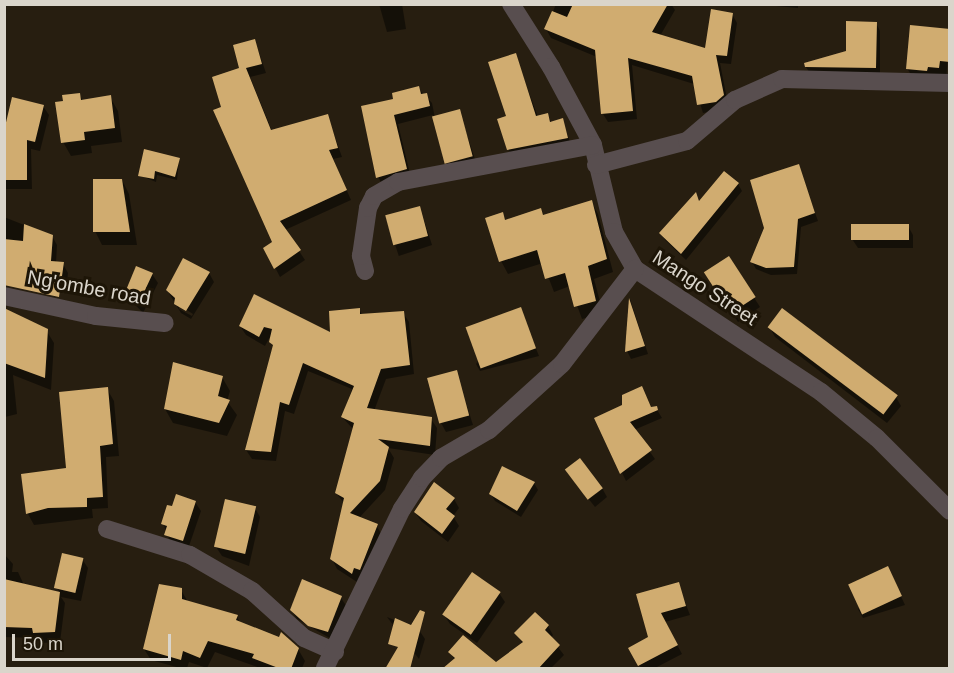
<!DOCTYPE html>
<style>
body{margin:0}
#map{position:relative;width:954px;height:673px;overflow:hidden;background:#271e10;font-family:Arial,sans-serif}
div>[style]{position:absolute}
.shadow>*{inset:0;background:#0007;transform-origin:0 0}
.building>*{inset:0;background:#d0ac70;transform-origin:0 0}
.minor>*{height:18px;margin:-9px;padding:0 9px;transform-origin:9px;border-radius:9px;background:#584e4f}
span{translate:-50% -50%;white-space:nowrap;text-align:center;line-height:1.15;-webkit-text-stroke:6px #1d1507;paint-order:stroke}
.street-label{font-size:20px;color:#dad5cb}
.frame{position:absolute;inset:0;border:6px solid #dad5cb;pointer-events:none}
.scale{position:absolute;left:12px;top:634px;width:159px;height:27px;box-sizing:border-box;border:3px solid #dad5cb;border-top:0;padding-left:8px;font-size:18px;line-height:21px;white-space:nowrap;color:#dad5cb;-webkit-text-stroke:4px #1d1507;paint-order:stroke}
</style>
<div id="map">
<div class="shadow">
<i style="clip-path:polygon(379px 4px,402px 4px,406px 29px,387px 32px)"></i>
<i style="clip-path:polygon(556px 4px,671px 4px,675px 10px,660px 36px,706px 49px,732px 14px,737px 23px,731px 64px,720px 63px,728px 104px,721px 110px,703px 113px,694px 84px,632px 65px,637px 119px,608px 122px,603px 114px,597px 57px,551px 38px,546px 29px)"></i>
<i style="clip-path:polygon(755px 4px,798px 4px,798px 8px)"></i>
<i style="clip-path:polygon(876px 23px,880px 31px,880px 76px,811px 75px,806px 67px,848px 52px)"></i>
<i style="clip-path:polygon(950px 30px,946px 81px,915px 82px,907px 68px)"></i>
<i style="clip-path:polygon(255px 41px,266px 73px,250px 77px,272px 131px,327px 115px,342px 157px,333px 159px,351px 200px,285px 230px,305px 260px,280px 277px,265px 248px,274px 242px,223px 107px)"></i>
<i style="clip-path:polygon(515px 55px,538px 117px,547px 115px,552px 123px,562px 120px,572px 147px,513px 158px,508px 149px,508px 117px)"></i>
<i style="clip-path:polygon(418px 88px,432px 103px,435px 118px,459px 111px,477px 165px,452px 170px,433px 115px,398px 124px,411px 178px,383px 186px,378px 177px,395px 101px)"></i>
<i style="clip-path:polygon(79px 94px,83px 101px,110px 97px,118px 111px,122px 142px,91px 146px,92px 153px,71px 156px,63px 142px,65px 102px)"></i>
<i style="clip-path:polygon(43px 106px,49px 115px,40px 151px,31px 149px,32px 189px,4px 189px,4px 137px)"></i>
<i style="clip-path:polygon(179px 160px,177px 180px,157px 175px,156px 182px,139px 175px)"></i>
<i style="clip-path:polygon(798px 166px,818px 221px,801px 227px,797px 274px,771px 275px,756px 269px,752px 262px)"></i>
<i style="clip-path:polygon(122px 180px,129px 194px,137px 245px,102px 245px,95px 231px)"></i>
<i style="clip-path:polygon(738px 184px,742px 191px,686px 260px,665px 240px,661px 233px,696px 194px,700px 202px)"></i>
<i style="clip-path:polygon(591px 201px,598px 214px,613px 272px,594px 279px,603px 313px,582px 319px,570px 286px,554px 292px,543px 263px,508px 274px,501px 261px,502px 214px,506px 221px,541px 210px,544px 217px)"></i>
<i style="left:420px;top:208px;width:39px;height:35px;rotate:72deg"></i>
<i style="clip-path:polygon(4px 217px,52px 236px,57px 245px,56px 263px,63px 264px,68px 273px,66px 289px,4px 278px)"></i>
<i style="clip-path:polygon(908px 226px,913px 235px,913px 248px,858px 248px,852px 239px)"></i>
<i style="clip-path:polygon(729px 258px,760px 307px,738px 322px,712px 282px)"></i>
<i style="clip-path:polygon(137px 268px,152px 274px,158px 283px,143px 313px,126px 295px)"></i>
<i style="clip-path:polygon(evenodd,209px 273px,214px 282px,191px 319px,181px 313px,167px 290px,209px 273px,179px 305px,193px 314px,192px 316px,179px 309px,179px 305px)"></i>
<i style="clip-path:polygon(255px 296px,332px 334px,359px 309px,363px 316px,403px 313px,409px 322px,414px 374px,386px 379px,374px 411px,431px 419px,437px 428px,435px 455px,388px 448px,394px 458px,385px 490px,359px 518px,376px 525px,382px 535px,365px 579px,359px 577px,357px 582px,337px 569px,332px 559px,344px 503px,336px 493px,353px 429px,342px 417px,352px 389px,308px 371px,294px 414px,285px 411px,276px 461px,252px 459px,246px 450px,274px 348px,272px 333px,265px 346px,246px 335px,240px 326px)"></i>
<i style="clip-path:polygon(630px 299px,648px 354px,631px 359px,627px 351px)"></i>
<i style="clip-path:polygon(520px 309px,539px 356px,480px 371px,476px 364px)"></i>
<i style="clip-path:polygon(4px 310px,46px 330px,54px 343px,51px 390px,13px 375px,17px 414px,5px 417px)"></i>
<i style="clip-path:polygon(770px 328px,896px 397px,901px 406px,887px 423px,775px 337px)"></i>
<i style="clip-path:polygon(456px 372px,473px 425px,446px 432px,441px 423px)"></i>
<i style="clip-path:polygon(222px 377px,230px 391px,227px 401px,237px 415px,227px 436px,173px 423px,165px 409px)"></i>
<i style="clip-path:polygon(107px 389px,114px 401px,119px 456px,106px 457px,108px 508px,92px 509px,93px 518px,34px 525px,28px 514px,23px 475px,68px 469px)"></i>
<i style="clip-path:polygon(656px 408px,662px 418px,634px 430px,655px 459px,626px 481px,596px 419px)"></i>
<i style="clip-path:polygon(572px 478px,602px 488px,607px 497px,595px 507px)"></i>
<i style="clip-path:polygon(534px 483px,538px 490px,521px 517px,495px 501px,491px 494px)"></i>
<i style="clip-path:polygon(454px 499px,459px 508px,453px 516px,459px 526px,448px 542px,421px 521px,415px 512px)"></i>
<i style="clip-path:polygon(195px 502px,201px 511px,188px 549px,171px 544px,163px 523px,173px 508px)"></i>
<i style="clip-path:polygon(255px 508px,260px 517px,249px 566px,222px 556px,216px 547px)"></i>
<i style="clip-path:polygon(4px 554px,13px 564px,12px 572px,18px 572px,24px 585px,60px 593px,57px 588px,82px 559px,88px 568px,81px 601px,61px 597px,65px 603px,60px 642px,40px 643px,37px 638px,4px 637px)"></i>
<i style="clip-path:polygon(892px 577px,905px 605px,863px 618px,858px 609px)"></i>
<i style="clip-path:polygon(302px 581px,341px 598px,347px 607px,333px 640px,297px 619px,291px 610px)"></i>
<i style="clip-path:polygon(678px 584px,690px 615px,665px 622px,682px 654px,655px 668px,641px 668px,630px 648px,650px 638px,638px 595px)"></i>
<i style="clip-path:polygon(181px 590px,188px 602px,237px 617px,241px 624px,298px 649px,305px 661px,302px 668px,260px 668px,215px 652px,207px 668px,189px 662px,187px 668px,180px 668px,151px 660px,144px 649px)"></i>
<i style="clip-path:polygon(499px 593px,505px 602px,477px 643px,450px 624px,444px 615px)"></i>
<i style="clip-path:polygon(387px 617px,419px 630px,425px 639px,419px 659px)"></i>
<i style="clip-path:polygon(548px 626px,553px 635px,551px 638px,564px 655px,551px 668px,444px 668px,455px 660px,450px 652px,496px 664px,523px 644px,516px 633px)"></i>
</div>
<div class="building">
<i style="clip-path:polygon(573px 4px,668px 4px,652px 32px,705px 48px,711px 9px,733px 13px,727px 56px,716px 55px,724px 95px,716px 102px,697px 105px,692px 76px,628px 58px,633px 111px,601px 114px,595px 50px,544px 29px,552px 11px,567px 17px)"></i>
<i style="clip-path:polygon(846px 21px,877px 22px,876px 68px,805px 67px,804px 63px,846px 51px)"></i>
<i style="clip-path:polygon(910px 25px,950px 29px,950px 62px,940px 61px,939px 68px,928px 67px,927px 71px,906px 69px)"></i>
<i style="clip-path:polygon(255px 39px,262px 64px,246px 68px,271px 130px,328px 114px,338px 148px,329px 150px,347px 190px,280px 221px,301px 250px,274px 269px,263px 248px,272px 242px,213px 110px,221px 107px,212px 77px,239px 68px,233px 45px)"></i>
<i style="clip-path:polygon(516px 53px,536px 116px,548px 113px,550px 122px,563px 118px,568px 138px,507px 150px,497px 119px,506px 116px,488px 62px)"></i>
<i style="clip-path:polygon(419px 86px,421px 94px,427px 93px,430px 106px,394px 115px,407px 169px,376px 178px,361px 106px,393px 99px,392px 93px)"></i>
<i style="clip-path:polygon(80px 93px,81px 100px,111px 95px,115px 128px,84px 132px,85px 140px,61px 143px,55px 102px,63px 101px,62px 95px)"></i>
<i style="clip-path:polygon(12px 97px,44px 105px,35px 142px,27px 140px,27px 180px,4px 180px,4px 131px)"></i>
<i style="left:460px;top:109px;width:49px;height:29px;rotate:75deg"></i>
<i style="clip-path:polygon(144px 149px,180px 158px,175px 177px,155px 171px,154px 179px,138px 176px)"></i>
<i style="clip-path:polygon(799px 164px,815px 213px,798px 219px,794px 267px,766px 268px,750px 262px,764px 228px,750px 180px)"></i>
<i style="clip-path:polygon(724px 171px,739px 183px,681px 254px,659px 233px,696px 192px,699px 201px)"></i>
<i style="clip-path:polygon(93px 179px,122px 179px,130px 232px,93px 232px)"></i>
<i style="clip-path:polygon(592px 200px,607px 259px,588px 266px,596px 301px,574px 307px,565px 273px,545px 279px,537px 250px,499px 262px,485px 218px,503px 212px,505px 220px,541px 208px,543px 215px)"></i>
<i style="left:420px;top:206px;width:31px;height:36px;rotate:75deg"></i>
<i style="clip-path:polygon(24px 224px,53px 235px,51px 261px,64px 262px,59px 297px,4px 285px,4px 239px,23px 241px)"></i>
<i style="left:851px;top:224px;width:58px;height:16px"></i>
<i style="left:729px;top:256px;width:49px;height:30px;rotate:57deg"></i>
<i style="clip-path:polygon(183px 258px,210px 272px,186px 311px,174px 304px,175px 298px,166px 290px)"></i>
<i style="clip-path:polygon(136px 266px,153px 273px,138px 305px,124px 295px)"></i>
<i style="clip-path:polygon(254px 294px,330px 332px,329px 311px,360px 308px,360px 314px,404px 311px,410px 365px,381px 369px,367px 408px,432px 417px,430px 446px,378px 439px,389px 447px,380px 481px,350px 513px,378px 524px,360px 570px,354px 568px,352px 574px,330px 559px,344px 498px,335px 493px,354px 423px,341px 417px,354px 386px,303px 363px,289px 405px,280px 402px,271px 452px,245px 450px,273px 345px,269px 342px,272px 329px,264px 327px,259px 337px,239px 326px)"></i>
<i style="clip-path:polygon(629px 298px,645px 346px,625px 352px,626px 337px)"></i>
<i style="left:521px;top:307px;width:44px;height:59px;rotate:70deg"></i>
<i style="clip-path:polygon(4px 308px,48px 329px,45px 378px,4px 363px)"></i>
<i style="left:782px;top:308px;width:145px;height:24px;rotate:37deg"></i>
<i style="clip-path:polygon(173px 362px,223px 376px,218px 396px,230px 400px,219px 423px,164px 409px)"></i>
<i style="left:457px;top:370px;width:47px;height:31px;rotate:75deg"></i>
<i style="clip-path:polygon(642px 386px,651px 407px,657px 406px,658px 410px,630px 422px,652px 450px,620px 474px,594px 418px,622px 405px,622px 395px)"></i>
<i style="clip-path:polygon(108px 387px,113px 444px,100px 446px,103px 497px,87px 498px,87px 507px,48px 508px,26px 514px,21px 474px,66px 468px,59px 392px)"></i>
<i style="left:580px;top:458px;width:38px;height:19px;rotate:53deg"></i>
<i style="clip-path:polygon(502px 466px,535px 482px,517px 511px,489px 494px)"></i>
<i style="clip-path:polygon(434px 482px,455px 498px,446px 509px,455px 516px,442px 534px,414px 512px)"></i>
<i style="clip-path:polygon(176px 494px,196px 501px,183px 541px,164px 535px,167px 526px,161px 524px,167px 505px,172px 506px)"></i>
<i style="left:225px;top:499px;width:32px;height:49px;rotate:13deg"></i>
<i style="left:62px;top:553px;width:22px;height:36px;rotate:13deg"></i>
<i style="left:888px;top:566px;width:33px;height:44px;rotate:65deg"></i>
<i style="left:472px;top:572px;width:35px;height:52px;rotate:35deg"></i>
<i style="clip-path:polygon(4px 579px,60px 592px,55px 632px,33px 633px,32px 628px,4px 627px)"></i>
<i style="clip-path:polygon(302px 579px,342px 596px,328px 632px,308px 626px,290px 610px)"></i>
<i style="clip-path:polygon(679px 582px,686px 606px,661px 613px,678px 645px,638px 666px,628px 648px,648px 637px,636px 594px)"></i>
<i style="clip-path:polygon(159px 584px,182px 588px,182px 599px,238px 615px,236px 620px,279px 637px,281px 632px,299px 648px,291px 669px,281px 669px,252px 658px,254px 654px,208px 641px,200px 658px,183px 651px,181px 660px,143px 649px)"></i>
<i style="clip-path:polygon(420px 610px,425px 612px,410px 669px,385px 669px,398px 647px,388px 644px,395px 618px,411px 625px)"></i>
<i style="clip-path:polygon(535px 612px,549px 625px,545px 630px,560px 645px,538px 669px,442px 669px,455px 658px,448px 652px,463px 635px,496px 662px,523px 642px,514px 633px)"></i>
</div>
<div class="minor">
<i style="left:511px;top:4px;width:75px;rotate:57.6deg"></i>
<i style="left:551px;top:67px;width:89px;rotate:61.7deg"></i>
<i style="left:593px;top:145px;width:89px;rotate:76.4deg"></i>
<i style="left:614px;top:232px;width:43px;rotate:60.4deg"></i>
<i style="left:635px;top:269px;width:223px;rotate:33.5deg"></i>
<i style="left:821px;top:392px;width:72px;rotate:39.4deg"></i>
<i style="left:877px;top:438px;width:103px;rotate:45deg"></i>
<i style="left:596px;top:165px;width:94px;rotate:-14.8deg"></i>
<i style="left:687px;top:141px;width:63px;rotate:-40.5deg"></i>
<i style="left:735px;top:100px;width:51px;rotate:-24.1deg"></i>
<i style="left:782px;top:79px;width:168px;rotate:1.4deg"></i>
<i style="left:365px;top:271px;width:16px;rotate:-105deg"></i>
<i style="left:361px;top:256px;width:49px;rotate:-81.7deg"></i>
<i style="left:368px;top:208px;width:13px;rotate:-63deg"></i>
<i style="left:374px;top:196px;width:28px;rotate:-30deg"></i>
<i style="left:398px;top:182px;width:198px;rotate:-10.7deg"></i>
<i style="left:4px;top:296px;width:94px;rotate:12.3deg"></i>
<i style="left:96px;top:316px;width:69px;rotate:5.8deg"></i>
<i style="left:107px;top:529px;width:87px;rotate:17.4deg"></i>
<i style="left:190px;top:555px;width:72px;rotate:30.1deg"></i>
<i style="left:252px;top:591px;width:70px;rotate:42.1deg"></i>
<i style="left:304px;top:638px;width:34px;rotate:24deg"></i>
<i style="left:325px;top:668px;width:177px;rotate:-64.2deg"></i>
<i style="left:402px;top:509px;width:37px;rotate:-57deg"></i>
<i style="left:422px;top:478px;width:28px;rotate:-46deg"></i>
<i style="left:441px;top:458px;width:56px;rotate:-30.3deg"></i>
<i style="left:489px;top:430px;width:98px;rotate:-42.1deg"></i>
<i style="left:562px;top:364px;width:120px;rotate:-52.5deg"></i>
</div>
<div class="street-label">
<span style="left:89px;top:288px;rotate:10deg">Ng'ombe road</span>
<span style="left:705px;top:288px;rotate:33deg">Mango Street</span>
</div>
<div class="frame"></div>
<div class="scale">50 m</div>
</div>
